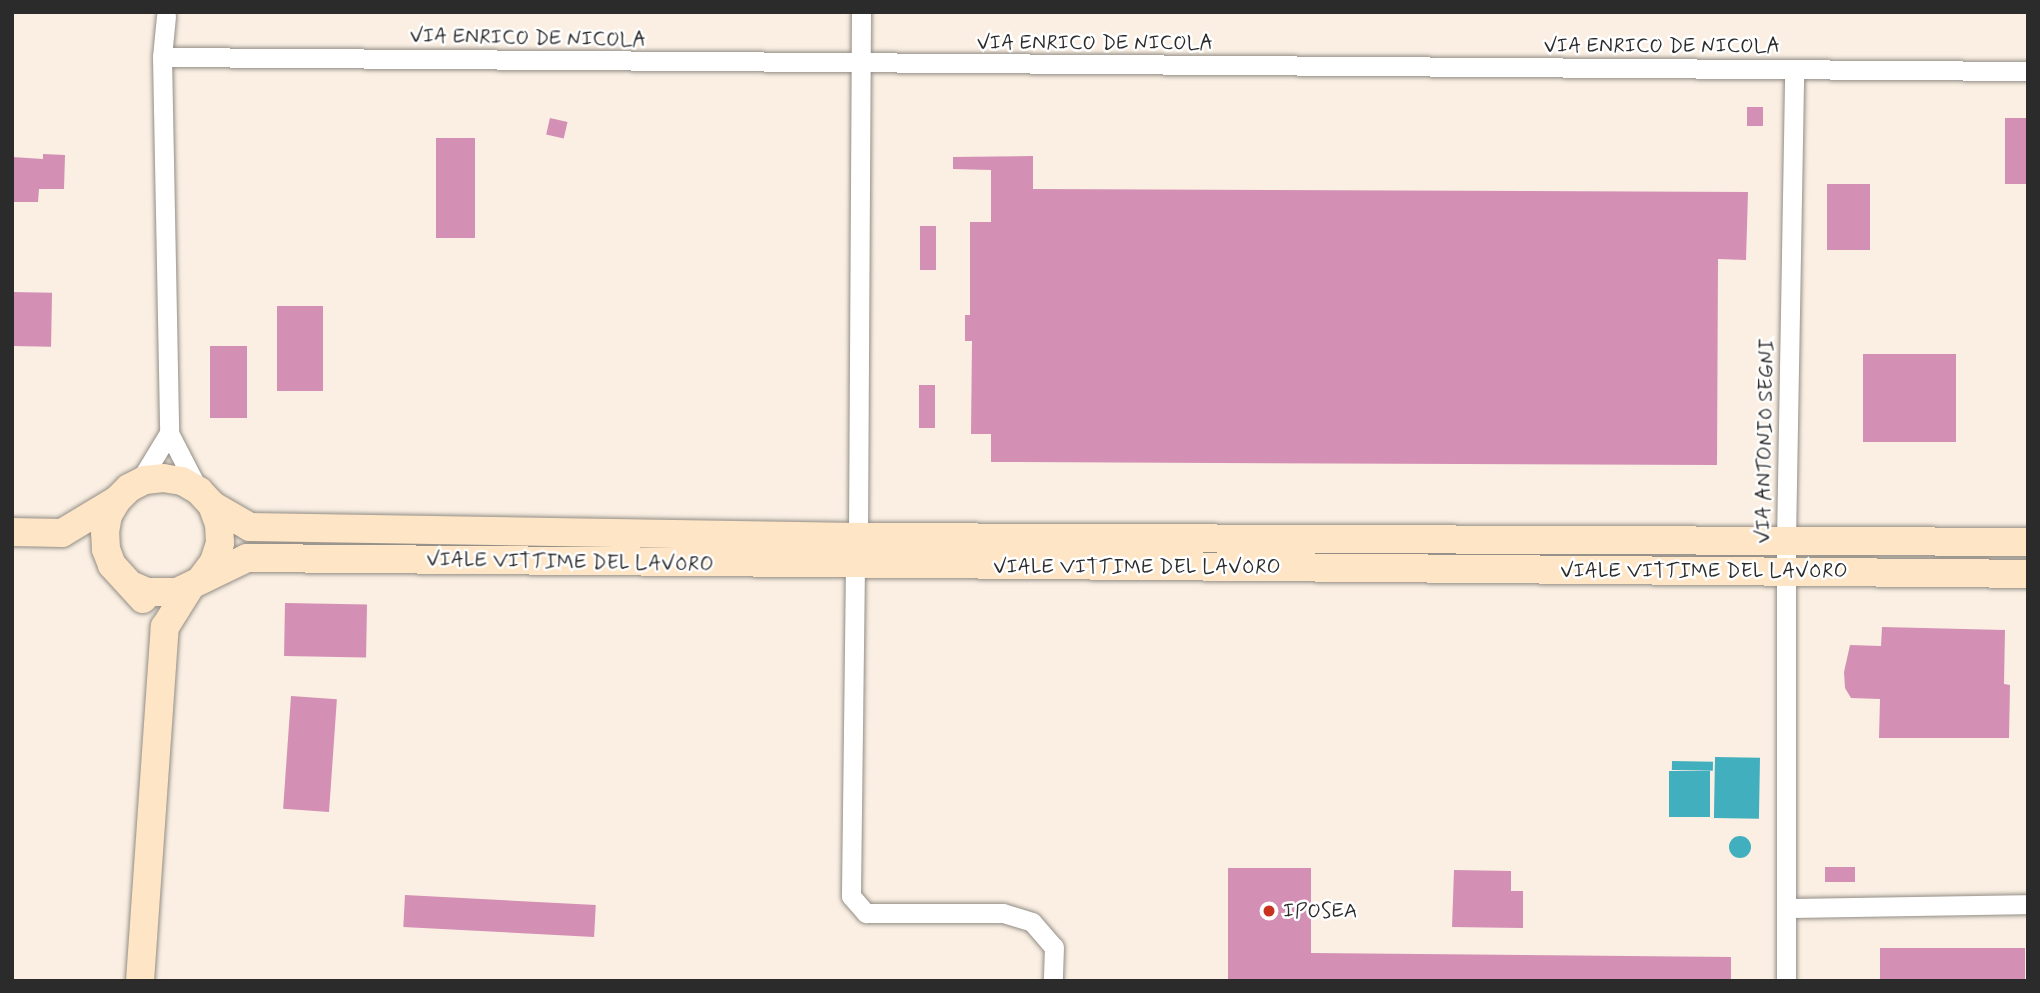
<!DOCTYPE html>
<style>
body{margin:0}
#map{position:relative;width:2040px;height:993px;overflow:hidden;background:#faefe2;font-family:Mynerve,sans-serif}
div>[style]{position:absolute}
.water>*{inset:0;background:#42afbf;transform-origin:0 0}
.round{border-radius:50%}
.building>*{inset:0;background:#d38fb4;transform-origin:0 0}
.roads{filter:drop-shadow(0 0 2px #928d86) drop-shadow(0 0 2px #928d86)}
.street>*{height:19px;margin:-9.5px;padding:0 9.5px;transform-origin:9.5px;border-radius:9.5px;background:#fff}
.secondary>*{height:28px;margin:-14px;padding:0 14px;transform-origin:14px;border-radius:14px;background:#fde5c5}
.dots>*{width:19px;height:19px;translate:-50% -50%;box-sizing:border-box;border:4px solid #fff;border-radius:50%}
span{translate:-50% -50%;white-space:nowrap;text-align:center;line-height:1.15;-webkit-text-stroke:5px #fff;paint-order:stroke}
.street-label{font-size:21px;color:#2b2b2b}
.poi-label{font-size:21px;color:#2b2b2b}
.left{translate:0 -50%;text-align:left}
.frame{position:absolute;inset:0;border:14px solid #2b2b2b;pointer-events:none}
</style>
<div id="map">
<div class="water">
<i style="left:1715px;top:757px;width:45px;height:61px;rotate:1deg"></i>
<i style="left:1672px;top:761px;width:41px;height:9px;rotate:1deg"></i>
<i style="left:1710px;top:771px;width:46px;height:41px;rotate:90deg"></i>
<i class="round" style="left:1729px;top:836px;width:22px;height:22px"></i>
</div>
<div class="building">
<i style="left:1747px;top:107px;width:16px;height:19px"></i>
<i style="left:550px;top:118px;width:18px;height:17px;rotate:13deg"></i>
<i style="left:2005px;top:118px;width:23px;height:66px"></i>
<i style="left:436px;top:138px;width:39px;height:100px"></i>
<i style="clip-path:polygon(43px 154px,65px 155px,64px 189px,39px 189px,38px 202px,12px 202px,12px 157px,43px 159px)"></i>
<i style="clip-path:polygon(1033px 156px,1033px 189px,1748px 192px,1746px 260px,1718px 259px,1717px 465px,991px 462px,991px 434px,971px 434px,972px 341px,965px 341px,965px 315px,970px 315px,970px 222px,991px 222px,991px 170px,953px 169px,953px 157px)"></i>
<i style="left:1827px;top:184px;width:43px;height:66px"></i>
<i style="left:920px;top:226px;width:16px;height:44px"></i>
<i style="left:12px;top:292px;width:40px;height:54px;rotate:1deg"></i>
<i style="left:277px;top:306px;width:46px;height:85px"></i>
<i style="left:210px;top:346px;width:37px;height:72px"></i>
<i style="left:1863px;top:354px;width:93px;height:88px"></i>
<i style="left:919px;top:385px;width:16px;height:43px"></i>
<i style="left:285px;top:603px;width:82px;height:53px;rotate:1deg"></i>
<i style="clip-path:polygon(1882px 627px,2005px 630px,2004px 684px,2010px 685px,2009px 738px,1879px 738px,1880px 699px,1851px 698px,1845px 688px,1844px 672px,1850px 645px,1881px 646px)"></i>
<i style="left:291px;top:696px;width:46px;height:113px;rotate:4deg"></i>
<i style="left:1825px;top:867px;width:30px;height:15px"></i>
<i style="clip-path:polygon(1228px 868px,1311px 868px,1311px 953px,1731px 957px,1731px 981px,1228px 981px)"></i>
<i style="clip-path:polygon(1454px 870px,1511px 871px,1511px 891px,1523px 891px,1523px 928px,1452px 927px)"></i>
<i style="left:405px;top:895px;width:191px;height:32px;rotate:3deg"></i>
<i style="left:2025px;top:948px;width:33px;height:145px;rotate:90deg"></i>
</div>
<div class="roads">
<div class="street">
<i style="left:861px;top:12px;width:525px;rotate:90.33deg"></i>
<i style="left:858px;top:537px;width:28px;rotate:96deg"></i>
<i style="left:855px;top:565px;width:331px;rotate:90.7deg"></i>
<i style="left:851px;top:896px;width:23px;rotate:49deg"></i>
<i style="left:866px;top:913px;width:137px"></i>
<i style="left:1003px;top:913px;width:30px;rotate:17deg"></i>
<i style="left:1032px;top:922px;width:33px;rotate:49deg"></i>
<i style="left:1054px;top:947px;width:34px;rotate:92deg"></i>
<i style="left:166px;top:16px;width:41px;rotate:95.6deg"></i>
<i style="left:162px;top:57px;width:376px;rotate:88.9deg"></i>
<i style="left:169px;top:433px;width:65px;rotate:62.7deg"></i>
<i style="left:162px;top:57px;width:1866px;rotate:0.43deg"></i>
<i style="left:138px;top:484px;width:60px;rotate:-58.7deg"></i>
<i style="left:1786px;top:908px;width:242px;rotate:-0.9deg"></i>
<i style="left:1786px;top:981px;width:440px;rotate:-90deg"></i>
<i style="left:1786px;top:541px;width:472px;rotate:-89deg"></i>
</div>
<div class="secondary">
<i style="left:212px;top:505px;width:44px;rotate:30.1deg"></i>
<i style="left:250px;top:527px;width:608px;rotate:0.94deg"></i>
<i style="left:858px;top:537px;width:1170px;rotate:0.24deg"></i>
<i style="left:12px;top:532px;width:50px;rotate:1.1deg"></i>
<i style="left:62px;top:533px;width:64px;rotate:-31deg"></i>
<i style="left:133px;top:586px;width:15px;rotate:23deg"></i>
<i style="left:147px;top:592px;width:30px"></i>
<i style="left:177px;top:592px;width:78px;rotate:-25.9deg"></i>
<i style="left:247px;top:558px;width:1781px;rotate:0.51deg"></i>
<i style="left:143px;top:599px;width:46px;rotate:-132.4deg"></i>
<i style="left:112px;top:565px;width:17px;rotate:-111deg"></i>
<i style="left:106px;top:549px;width:17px;rotate:-93deg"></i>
<i style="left:105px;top:532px;width:17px;rotate:-80deg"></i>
<i style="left:108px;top:515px;width:17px;rotate:-59deg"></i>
<i style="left:117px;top:500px;width:17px;rotate:-45deg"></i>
<i style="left:129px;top:488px;width:18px;rotate:-27deg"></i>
<i style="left:145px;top:480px;width:18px;rotate:-6deg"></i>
<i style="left:163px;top:478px;width:19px;rotate:9deg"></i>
<i style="left:182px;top:481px;width:20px;rotate:30deg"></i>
<i style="left:199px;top:491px;width:19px;rotate:47deg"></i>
<i style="left:212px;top:505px;width:20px;rotate:70deg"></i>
<i style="left:219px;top:524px;width:19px;rotate:87deg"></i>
<i style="left:220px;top:543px;width:20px;rotate:108deg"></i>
<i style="left:214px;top:562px;width:20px;rotate:127deg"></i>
<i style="left:140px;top:981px;width:355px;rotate:-86deg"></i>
<i style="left:165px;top:627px;width:47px;rotate:-58deg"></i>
</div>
</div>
<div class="dots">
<i style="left:1269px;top:911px;background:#c8321e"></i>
</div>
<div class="street-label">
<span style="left:528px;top:38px;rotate:1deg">VIA ENRICO DE NICOLA</span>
<span style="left:1095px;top:43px">VIA ENRICO DE NICOLA</span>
<span style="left:1662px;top:46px">VIA ENRICO DE NICOLA</span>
<span style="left:1765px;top:441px;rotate:-89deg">VIA ANTONIO SEGNI</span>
<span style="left:570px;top:562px;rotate:1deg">VIALE VITTIME DEL LAVORO</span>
<span style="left:1137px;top:567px">VIALE VITTIME DEL LAVORO</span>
<span style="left:1704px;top:571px">VIALE VITTIME DEL LAVORO</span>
</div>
<div class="poi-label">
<span class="left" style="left:1283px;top:911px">IPOSEA</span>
</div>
<div class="frame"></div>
</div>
